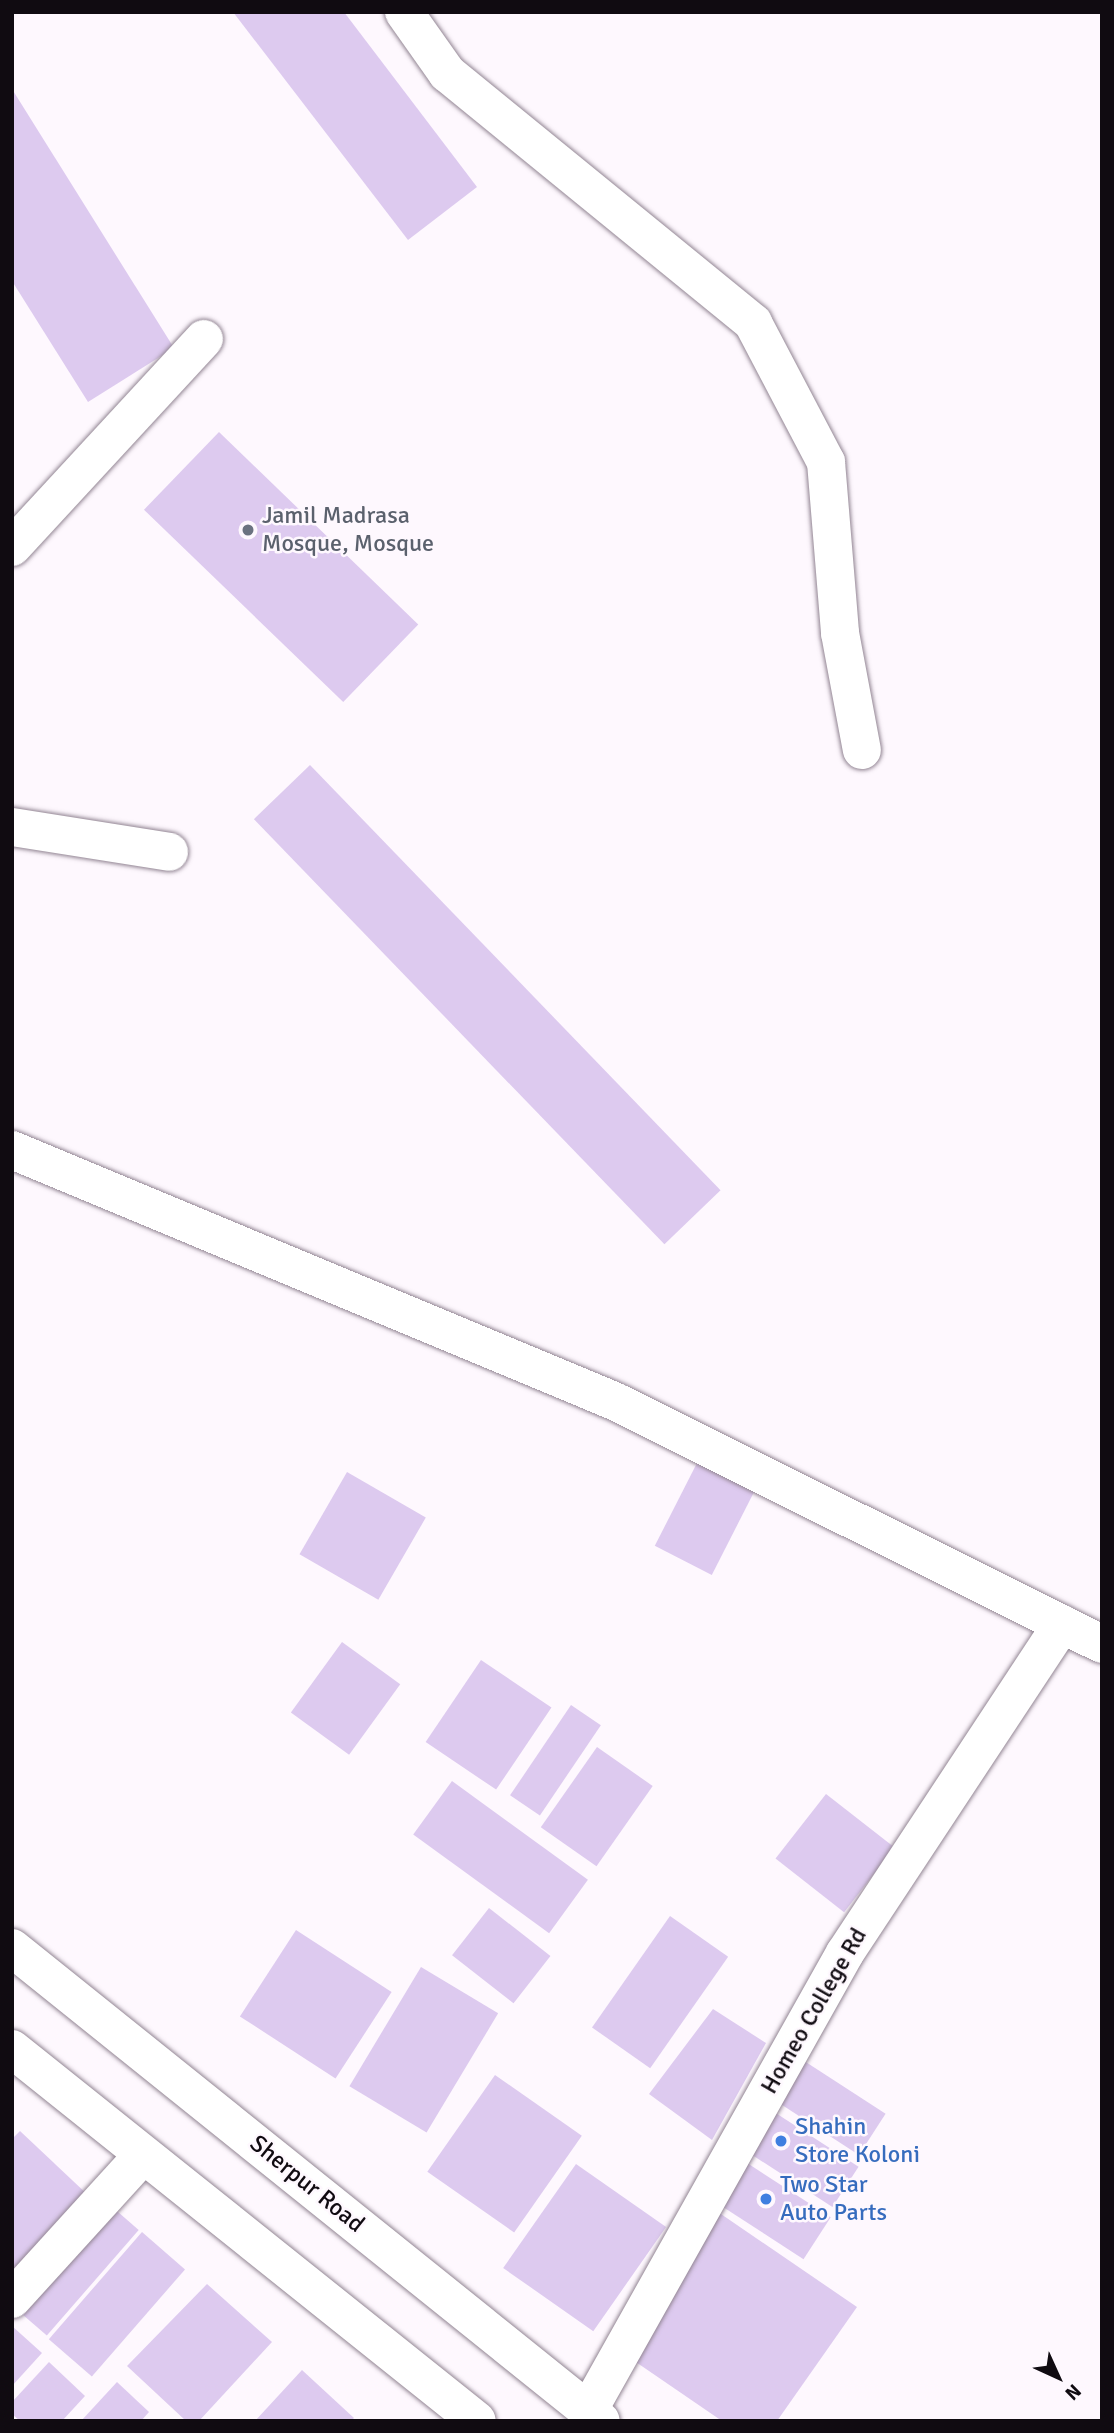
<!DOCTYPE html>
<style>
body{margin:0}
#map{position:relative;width:1114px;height:2433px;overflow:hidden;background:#fef8fe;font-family:Signika,sans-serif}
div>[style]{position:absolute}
.building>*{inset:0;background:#ddcaef;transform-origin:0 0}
.roads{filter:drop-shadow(0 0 2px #928593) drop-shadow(0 0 2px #928593)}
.minor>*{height:38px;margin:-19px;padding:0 19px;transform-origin:19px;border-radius:19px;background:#fff}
.highway>*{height:38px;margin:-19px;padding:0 19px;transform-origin:19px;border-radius:19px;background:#fff}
.dots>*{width:19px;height:19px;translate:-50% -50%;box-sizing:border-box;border:4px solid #fef8fe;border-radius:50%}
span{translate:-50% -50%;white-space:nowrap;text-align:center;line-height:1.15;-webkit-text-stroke:5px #fef8fe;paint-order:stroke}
.worship-label{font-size:24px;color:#5b616d}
.left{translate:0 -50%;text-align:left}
.street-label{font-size:24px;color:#100b11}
.shop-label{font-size:24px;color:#366cbe}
.frame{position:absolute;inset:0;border:14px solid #100b11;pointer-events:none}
.north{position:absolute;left:1023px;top:2342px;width:70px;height:70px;-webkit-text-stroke:5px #fef8fe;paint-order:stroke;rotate:135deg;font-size:19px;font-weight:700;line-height:28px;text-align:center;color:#100b11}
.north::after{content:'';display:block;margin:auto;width:24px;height:32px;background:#100b11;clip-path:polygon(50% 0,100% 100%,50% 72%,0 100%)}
</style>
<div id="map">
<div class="building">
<i style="clip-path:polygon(233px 12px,344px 12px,477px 187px,408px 240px)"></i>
<i style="clip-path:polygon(12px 89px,174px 348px,88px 402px,12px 281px)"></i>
<i style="left:219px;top:432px;width:277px;height:108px;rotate:44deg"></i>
<i style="left:310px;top:765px;width:591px;height:78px;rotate:46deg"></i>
<i style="left:697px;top:1463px;width:64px;height:93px;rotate:27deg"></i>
<i style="left:347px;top:1472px;width:91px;height:95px;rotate:30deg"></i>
<i style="left:342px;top:1642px;width:72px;height:87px;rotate:36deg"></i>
<i style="left:481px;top:1660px;width:85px;height:99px;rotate:34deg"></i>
<i style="left:571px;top:1705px;width:36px;height:109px;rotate:34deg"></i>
<i style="left:597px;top:1747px;width:68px;height:98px;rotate:35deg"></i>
<i style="left:452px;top:1781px;width:168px;height:66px;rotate:36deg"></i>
<i style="left:826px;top:1794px;width:87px;height:82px;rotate:38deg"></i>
<i style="left:489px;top:1908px;width:78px;height:60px;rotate:38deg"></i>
<i style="left:670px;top:1916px;width:71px;height:136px;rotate:35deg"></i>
<i style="left:296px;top:1930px;width:114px;height:103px;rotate:33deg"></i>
<i style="left:421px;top:1967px;width:90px;height:139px;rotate:31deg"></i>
<i style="clip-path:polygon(713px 2009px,766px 2043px,712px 2140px,649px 2094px)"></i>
<i style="left:795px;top:2055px;width:108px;height:49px;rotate:33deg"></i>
<i style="left:495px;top:2075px;width:106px;height:118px;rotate:35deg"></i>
<i style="left:768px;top:2108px;width:108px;height:48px;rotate:33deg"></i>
<i style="clip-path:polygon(20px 2131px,89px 2196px,12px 2279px,12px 2139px)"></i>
<i style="left:741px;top:2159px;width:107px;height:50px;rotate:33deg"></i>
<i style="left:576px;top:2164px;width:110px;height:127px;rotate:35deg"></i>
<i style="left:110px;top:2205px;width:38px;height:140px;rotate:41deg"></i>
<i style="clip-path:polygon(718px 2212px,857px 2307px,777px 2421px,722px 2421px,630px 2358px)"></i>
<i style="left:142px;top:2232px;width:57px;height:142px;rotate:41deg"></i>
<i style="clip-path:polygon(207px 2284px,272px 2342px,199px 2421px,186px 2421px,127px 2366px)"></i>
<i style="clip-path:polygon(12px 2326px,42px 2353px,12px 2386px)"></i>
<i style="clip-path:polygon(49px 2362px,85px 2396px,62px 2421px,20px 2421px,12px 2414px,12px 2402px)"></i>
<i style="clip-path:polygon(302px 2370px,354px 2418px,351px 2421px,255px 2421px)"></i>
<i style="clip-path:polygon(117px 2382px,149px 2412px,141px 2421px,81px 2421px)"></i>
</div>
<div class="roads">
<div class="minor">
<i style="left:404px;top:12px;width:75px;rotate:54.8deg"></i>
<i style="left:447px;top:73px;width:395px;rotate:39.2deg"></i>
<i style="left:753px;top:323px;width:157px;rotate:62.3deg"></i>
<i style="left:826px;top:462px;width:172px;rotate:85.3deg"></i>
<i style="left:840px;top:633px;width:119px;rotate:79.4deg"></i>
<i style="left:12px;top:547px;width:283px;rotate:-47.3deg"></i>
<i style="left:12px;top:827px;width:159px;rotate:9deg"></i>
<i style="left:12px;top:1150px;width:652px;rotate:22.63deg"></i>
<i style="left:614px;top:1401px;width:545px;rotate:26.47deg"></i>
<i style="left:12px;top:2299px;width:193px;rotate:-47.7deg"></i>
<i style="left:588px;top:2411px;width:525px;rotate:-60.7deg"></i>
<i style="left:845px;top:1953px;width:394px;rotate:-56.6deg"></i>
</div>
<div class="highway">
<i style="left:12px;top:1948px;width:755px;rotate:38.77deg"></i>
<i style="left:12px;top:2049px;width:595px;rotate:38.66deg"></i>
</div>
</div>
<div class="dots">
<i style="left:248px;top:530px;background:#6b7280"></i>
<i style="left:781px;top:2141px;background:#3f7fe0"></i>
<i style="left:766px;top:2199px;background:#3f7fe0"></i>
</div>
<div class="worship-label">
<span class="left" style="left:262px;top:530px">Jamil Madrasa<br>Mosque, Mosque</span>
</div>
<div class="street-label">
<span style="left:814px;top:2011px;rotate:-60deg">Homeo College Rd</span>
<span style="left:307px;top:2184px;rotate:39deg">Sherpur Road</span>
</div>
<div class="shop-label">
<span class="left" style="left:795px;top:2141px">Shahin<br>Store Koloni</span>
<span class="left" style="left:780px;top:2199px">Two Star<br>Auto Parts</span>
</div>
<div class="frame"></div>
<div class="north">N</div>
</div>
